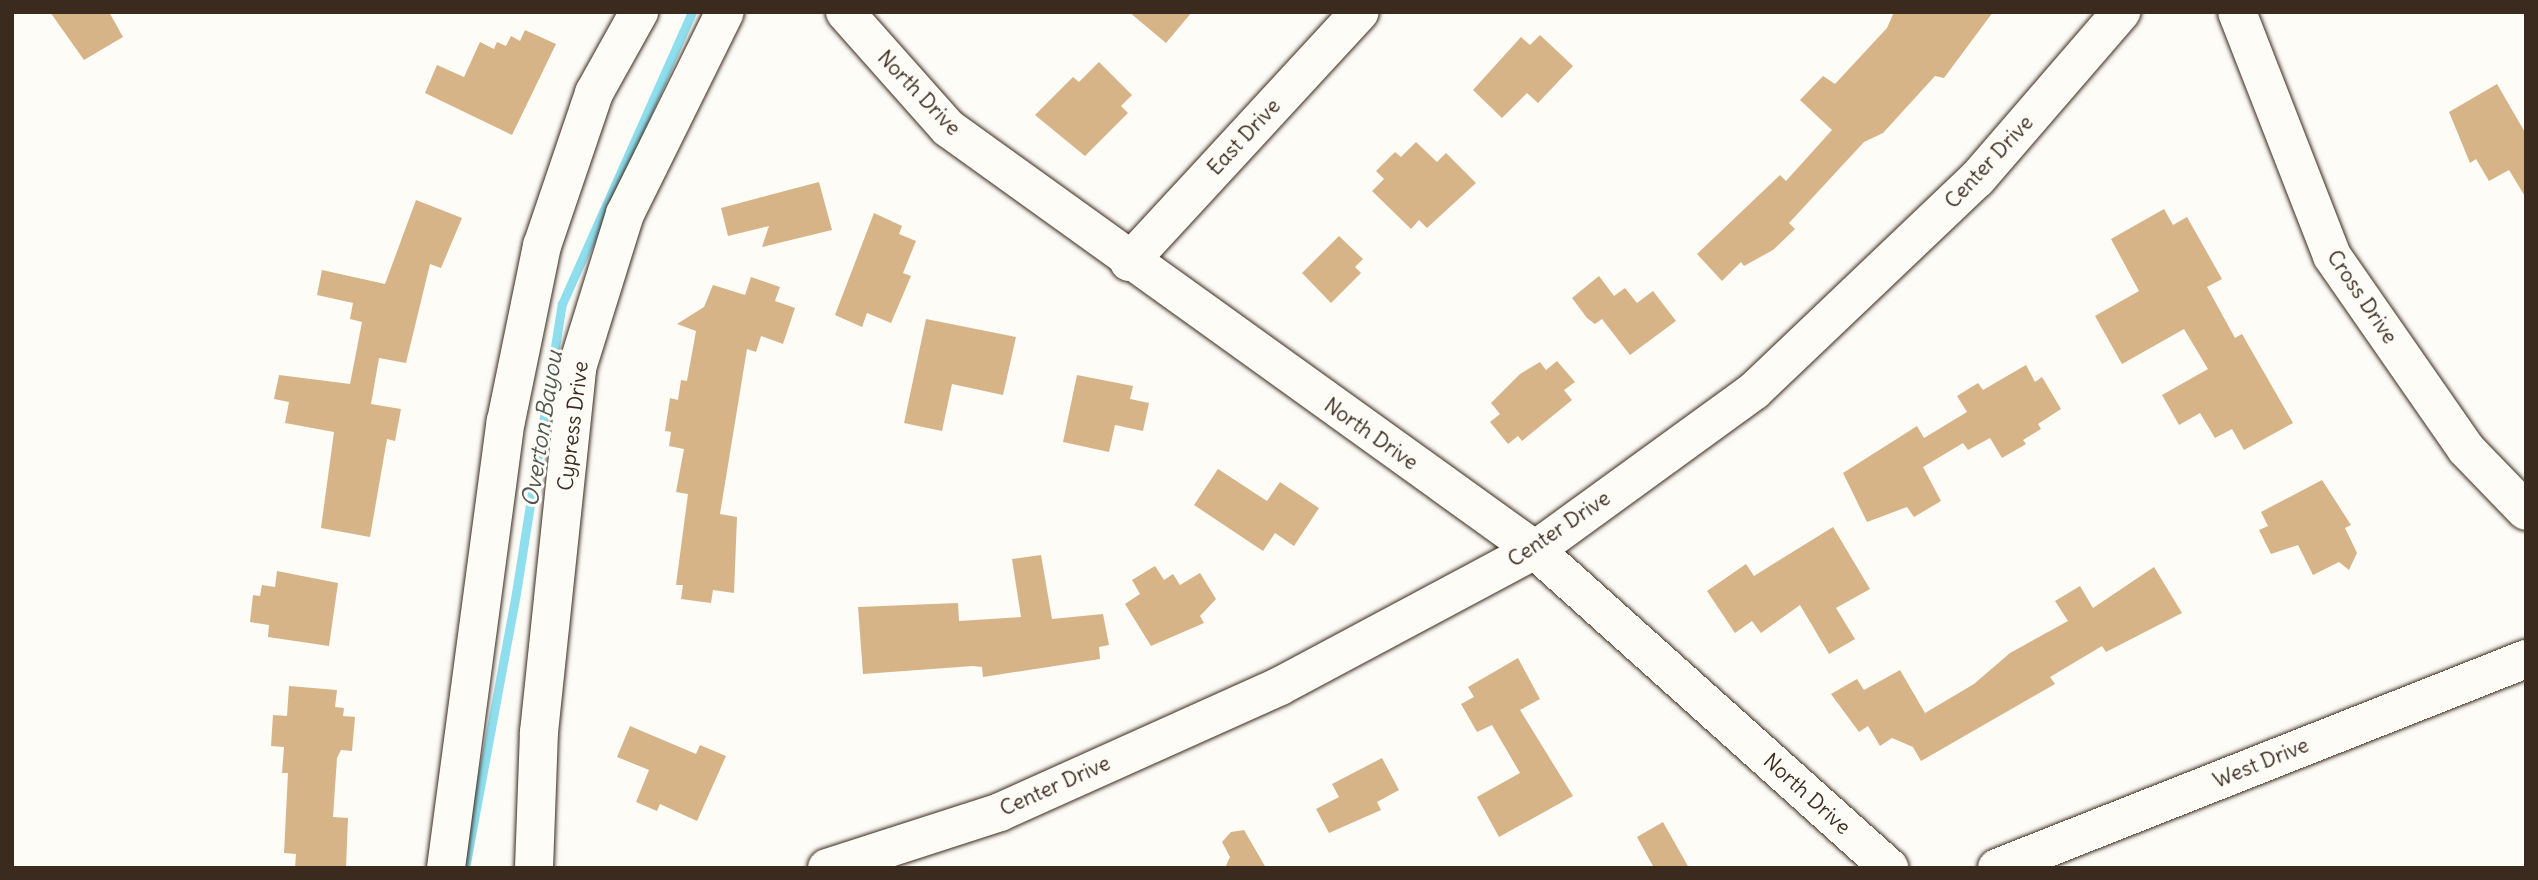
<!DOCTYPE html>
<style>
body{margin:0}
#map{position:relative;width:2538px;height:880px;overflow:hidden;background:#fdfcf7;font-family:Delius,sans-serif}
div>[style]{position:absolute}
.stream>*{height:9px;margin:-4.5px;padding:0 4.5px;transform-origin:4.5px;border-radius:4.5px;background:#8fdeed}
.building>*{inset:0;background:#d6b488}
.roads{filter:drop-shadow(0 0 2px #3b2a1e) drop-shadow(0 0 2px #3b2a1e)}
.minor>*{height:38px;margin:-19px;padding:0 19px;transform-origin:19px;border-radius:19px;background:#fdfcf7}
span{translate:-50% -50%;white-space:nowrap;text-align:center;line-height:1.15;-webkit-text-stroke:6px #fdfcf7;paint-order:stroke}
.street-label{font-size:21px;color:#3b2a1e}
.water-label{font-size:23px;color:#505752;font-style:italic}
.frame{position:absolute;inset:0;border:14px solid #3b2a1e;pointer-events:none}
</style>
<div id="map">
<div class="stream">
<i style="left:466px;top:863px;width:275px;rotate:-79.5deg"></i>
<i style="left:516px;top:593px;width:293px;rotate:-81deg"></i>
<i style="left:562px;top:304px;width:320px;rotate:-66deg"></i>
</div>
<div class="building">
<i style="clip-path:polygon(50px 12px,109px 12px,123px 37px,84px 60px)"></i>
<i style="clip-path:polygon(1129px 12px,1192px 12px,1166px 43px)"></i>
<i style="clip-path:polygon(1894px 12px,1993px 12px,1944px 78px,1935px 76px,1883px 133px,1864px 142px,1789px 223px,1795px 229px,1773px 250px,1744px 266px,1741px 262px,1722px 281px,1697px 254px,1780px 175px,1786px 181px,1832px 130px,1800px 100px,1823px 76px,1835px 84px,1887px 28px)"></i>
<i style="clip-path:polygon(525px 30px,556px 44px,512px 135px,425px 93px,437px 65px,464px 77px,480px 42px,494px 49px,497px 42px,506px 46px,511px 36px,520px 41px)"></i>
<i style="clip-path:polygon(1540px 35px,1573px 66px,1538px 103px,1527px 93px,1502px 118px,1473px 90px,1521px 37px,1530px 45px)"></i>
<i style="clip-path:polygon(1099px 62px,1132px 95px,1121px 106px,1128px 113px,1085px 156px,1035px 115px,1073px 77px,1079px 82px)"></i>
<i style="clip-path:polygon(2497px 84px,2526px 134px,2526px 198px,2509px 170px,2489px 181px,2476px 159px,2470px 163px,2449px 112px)"></i>
<i style="clip-path:polygon(1416px 142px,1437px 162px,1446px 153px,1476px 183px,1427px 228px,1419px 220px,1411px 229px,1372px 191px,1384px 179px,1376px 171px,1395px 152px,1401px 157px)"></i>
<i style="clip-path:polygon(819px 182px,832px 230px,762px 247px,769px 226px,728px 236px,721px 208px)"></i>
<i style="clip-path:polygon(416px 200px,462px 218px,441px 268px,430px 264px,406px 363px,379px 358px,371px 404px,401px 409px,395px 441px,387px 439px,370px 537px,321px 528px,334px 432px,285px 423px,289px 402px,274px 399px,279px 375px,350px 384px,362px 322px,350px 319px,353px 303px,317px 295px,322px 270px,385px 284px)"></i>
<i style="clip-path:polygon(2164px 209px,2173px 225px,2187px 217px,2222px 279px,2207px 287px,2235px 338px,2242px 334px,2293px 423px,2244px 450px,2232px 429px,2215px 438px,2200px 413px,2179px 425px,2162px 395px,2208px 369px,2184px 329px,2122px 364px,2095px 316px,2139px 291px,2111px 239px)"></i>
<i style="clip-path:polygon(874px 213px,902px 226px,899px 234px,916px 241px,903px 273px,911px 276px,891px 323px,867px 313px,862px 327px,835px 315px)"></i>
<i style="clip-path:polygon(1339px 236px,1363px 259px,1355px 267px,1361px 273px,1331px 303px,1302px 273px)"></i>
<i style="clip-path:polygon(1599px 276px,1614px 296px,1625px 288px,1637px 303px,1653px 291px,1676px 321px,1630px 355px,1602px 319px,1595px 324px,1587px 318px,1572px 298px)"></i>
<i style="clip-path:polygon(751px 277px,780px 287px,775px 301px,795px 308px,783px 344px,761px 336px,756px 352px,747px 349px,720px 514px,737px 517px,734px 593px,713px 590px,711px 603px,681px 599px,683px 585px,676px 585px,688px 494px,676px 492px,684px 449px,669px 446px,671px 432px,665px 431px,670px 398px,678px 400px,681px 380px,687px 381px,696px 331px,677px 324px,704px 307px,713px 285px,745px 295px)"></i>
<i style="clip-path:polygon(926px 319px,1016px 337px,1003px 395px,952px 384px,942px 431px,904px 423px)"></i>
<i style="clip-path:polygon(1557px 361px,1575px 382px,1564px 390px,1572px 400px,1522px 441px,1518px 436px,1508px 444px,1490px 422px,1500px 414px,1491px 403px,1520px 374px,1540px 362px,1546px 370px)"></i>
<i style="clip-path:polygon(2026px 365px,2035px 382px,2042px 377px,2061px 409px,2038px 424px,2041px 429px,2023px 440px,2026px 444px,2002px 458px,1990px 438px,1968px 450px,1963px 443px,1923px 467px,1941px 501px,1914px 517px,1907px 507px,1867px 522px,1843px 473px,1917px 426px,1924px 438px,1967px 412px,1957px 396px,1978px 383px,1983px 390px)"></i>
<i style="clip-path:polygon(1077px 375px,1133px 386px,1130px 399px,1149px 403px,1143px 431px,1115px 425px,1109px 452px,1063px 442px)"></i>
<i style="clip-path:polygon(1218px 469px,1267px 501px,1280px 482px,1319px 508px,1294px 546px,1275px 533px,1263px 551px,1194px 505px)"></i>
<i style="clip-path:polygon(2322px 480px,2351px 525px,2345px 528px,2357px 553px,2349px 570px,2339px 562px,2313px 575px,2298px 545px,2271px 554px,2259px 530px,2268px 526px,2261px 512px)"></i>
<i style="clip-path:polygon(1833px 527px,1870px 589px,1836px 608px,1855px 639px,1829px 654px,1800px 605px,1761px 633px,1752px 621px,1735px 633px,1707px 591px,1746px 564px,1754px 576px)"></i>
<i style="clip-path:polygon(1041px 555px,1052px 619px,1103px 614px,1109px 645px,1099px 647px,1100px 659px,983px 677px,982px 667px,973px 666px,863px 674px,858px 607px,958px 603px,959px 621px,1021px 617px,1012px 559px)"></i>
<i style="clip-path:polygon(1155px 566px,1164px 580px,1173px 574px,1180px 585px,1200px 573px,1216px 599px,1200px 616px,1204px 623px,1151px 646px,1125px 604px,1140px 594px,1132px 580px)"></i>
<i style="clip-path:polygon(2154px 567px,2182px 613px,2106px 652px,2102px 646px,2050px 677px,2055px 684px,1921px 761px,1913px 747px,1892px 738px,1880px 746px,1868px 726px,1859px 732px,1831px 694px,1857px 679px,1864px 690px,1900px 670px,1925px 713px,1974px 684px,2010px 653px,2068px 621px,2055px 601px,2080px 586px,2093px 608px)"></i>
<i style="clip-path:polygon(277px 571px,338px 583px,329px 646px,268px 637px,269px 625px,250px 622px,253px 595px,260px 596px,262px 585px,275px 587px)"></i>
<i style="clip-path:polygon(1518px 658px,1540px 699px,1520px 710px,1573px 796px,1499px 837px,1477px 797px,1520px 773px,1492px 725px,1477px 732px,1461px 704px,1474px 697px,1468px 687px)"></i>
<i style="clip-path:polygon(289px 686px,337px 690px,335px 707px,344px 708px,343px 716px,355px 717px,352px 751px,341px 750px,337px 758px,333px 817px,348px 818px,346px 868px,295px 868px,296px 854px,284px 853px,288px 773px,282px 773px,284px 747px,271px 746px,273px 715px,287px 716px)"></i>
<i style="clip-path:polygon(630px 726px,696px 754px,700px 745px,726px 756px,697px 821px,660px 804px,657px 811px,636px 802px,649px 770px,617px 757px)"></i>
<i style="clip-path:polygon(1382px 758px,1399px 790px,1377px 802px,1381px 810px,1329px 833px,1316px 809px,1339px 797px,1332px 784px)"></i>
<i style="clip-path:polygon(1663px 822px,1689px 868px,1654px 868px,1637px 837px)"></i>
<i style="clip-path:polygon(1244px 830px,1266px 868px,1225px 868px,1230px 857px,1222px 842px,1231px 832px)"></i>
</div>
<div class="roads">
<div class="minor">
<i style="left:845px;top:12px;width:155px;rotate:48.4deg"></i>
<i style="left:948px;top:128px;width:723px;rotate:35.71deg"></i>
<i style="left:1535px;top:550px;width:476px;rotate:41.9deg"></i>
<i style="left:2237px;top:12px;width:262px;rotate:68.7deg"></i>
<i style="left:2332px;top:256px;width:235px;rotate:55.2deg"></i>
<i style="left:2466px;top:449px;width:86px;rotate:45.9deg"></i>
<i style="left:1129px;top:262px;width:340px;rotate:-47.3deg"></i>
<i style="left:446px;top:868px;width:451px;rotate:-82.4deg"></i>
<i style="left:506px;top:421px;width:179px;rotate:-78.4deg"></i>
<i style="left:542px;top:246px;width:162px;rotate:-71.2deg"></i>
<i style="left:594px;top:93px;width:93px;rotate:-60.9deg"></i>
<i style="left:534px;top:868px;width:136px;rotate:-87.9deg"></i>
<i style="left:539px;top:732px;width:366px;rotate:-84deg"></i>
<i style="left:577px;top:368px;width:161px;rotate:-72.7deg"></i>
<i style="left:625px;top:214px;width:225px;rotate:-63.7deg"></i>
<i style="left:827px;top:868px;width:182px;rotate:-17.9deg"></i>
<i style="left:1000px;top:812px;width:307px;rotate:-24.2deg"></i>
<i style="left:1280px;top:686px;width:289px;rotate:-28.1deg"></i>
<i style="left:1535px;top:550px;width:271px;rotate:-36deg"></i>
<i style="left:1754px;top:391px;width:308px;rotate:-43.6deg"></i>
<i style="left:1977px;top:179px;width:221px;rotate:-49.2deg"></i>
<i style="left:1997px;top:868px;width:569px;rotate:-21.56deg"></i>
</div>
</div>
<div class="street-label">
<span style="left:919px;top:93px;rotate:46deg">North Drive</span>
<span style="left:1244px;top:137px;rotate:-47deg">East Drive</span>
<span style="left:1989px;top:162px;rotate:-47deg">Center Drive</span>
<span style="left:2362px;top:297px;rotate:56deg">Cross Drive</span>
<span style="left:573px;top:426px;rotate:-83deg">Cypress Drive</span>
<span style="left:1371px;top:434px;rotate:35deg">North Drive</span>
<span style="left:1559px;top:529px;rotate:-34deg">Center Drive</span>
<span style="left:2261px;top:763px;rotate:-22deg">West Drive</span>
<span style="left:1055px;top:786px;rotate:-24deg">Center Drive</span>
<span style="left:1807px;top:794px;rotate:42deg">North Drive</span>
</div>
<div class="water-label">
<span style="left:542px;top:429px;rotate:-81deg">Overton Bayou</span>
</div>
<div class="frame"></div>
</div>
